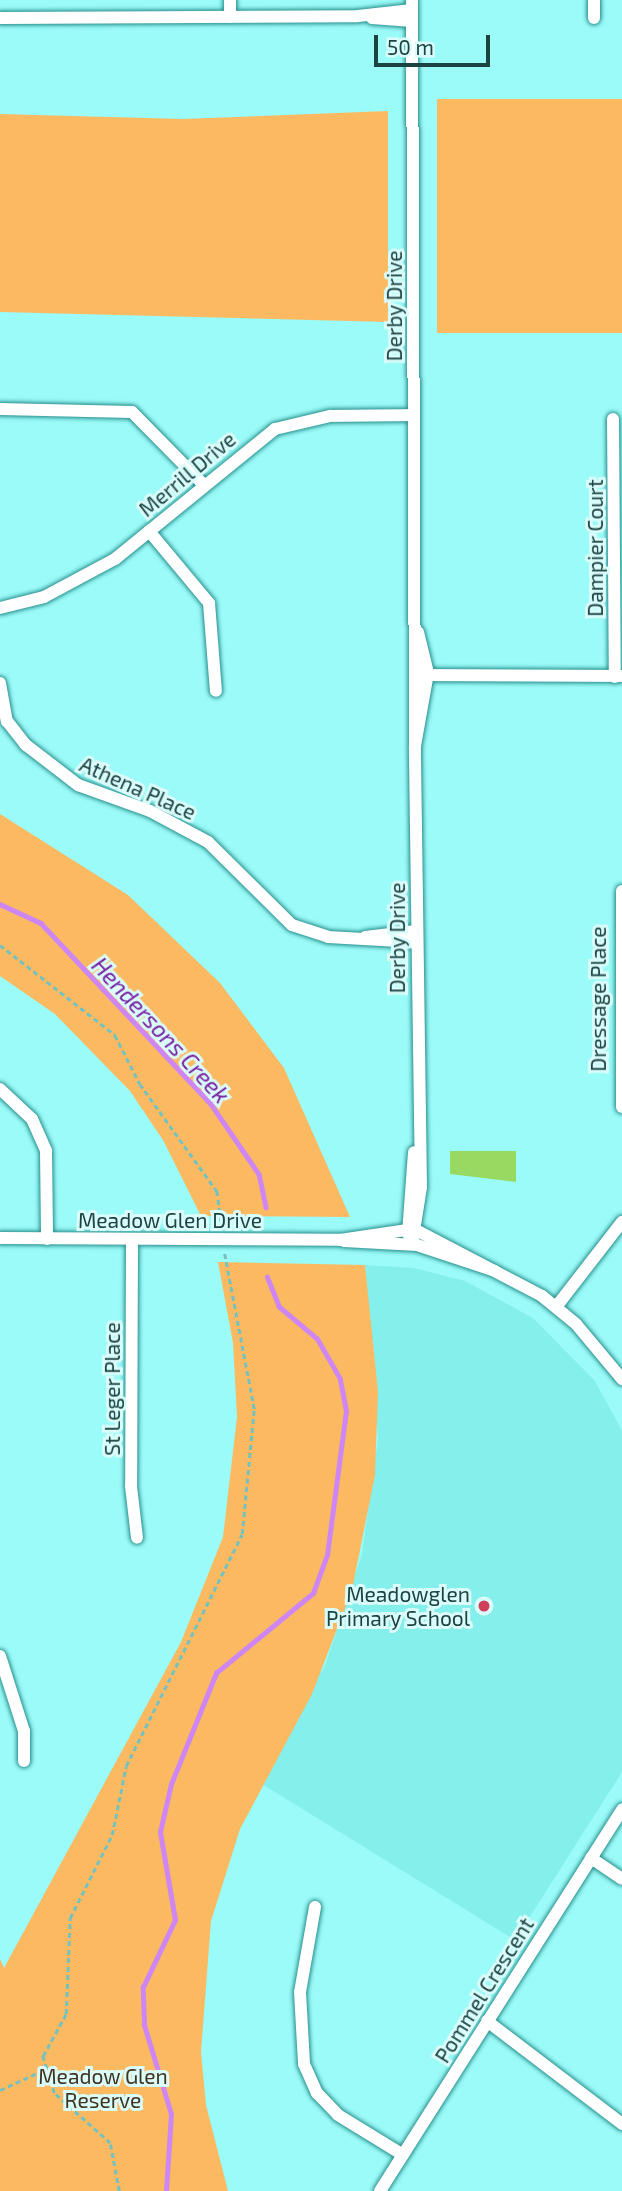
<!DOCTYPE html>
<style>
body{margin:0}
#map{position:relative;width:622px;height:2191px;overflow:hidden;background:#9bfbf8;font-family:"Exo 2",sans-serif}
div>[style]{position:absolute}
.built>*{inset:0;background:#85efeb}
.green>*{inset:0;background:#fbba62;transform-origin:0 0}
.stream>*{height:4.5px;margin:-2.25px;padding:0 2.25px;transform-origin:2.25px;border-radius:2.25px;background:#cd86f3}
.building>*{inset:0;background:#98da61}
.path>*{height:2.5px;margin-top:-1.25px;transform-origin:0;background:repeating-linear-gradient(90deg,#73c2c0 0 5px,transparent 0 8.5px)}
.roads{filter:drop-shadow(0 0 2px #278f8d) drop-shadow(0 0 2px #278f8d)}
.street>*{height:12px;margin:-6px;padding:0 6px;transform-origin:6px;border-radius:6px;background:#fff}
.dots>*{width:19px;height:19px;translate:-50% -50%;box-sizing:border-box;border:4px solid #dafdfb;border-radius:50%}
span{translate:-50% -50%;white-space:nowrap;text-align:center;line-height:1.15;-webkit-text-stroke:6px #dafdfb;paint-order:stroke}
.street-label{font-size:21px;color:#1b4342}
.poi-label{font-size:21px;color:#1b4342}
.right{translate:-100% -50%;text-align:right}
.park-label{font-size:21px;color:#42321e}
.water-label{font-size:23px;color:#791ea0;font-style:italic}
.scale{position:absolute;left:374px;top:35px;width:116px;height:32px;box-sizing:border-box;border:4px solid #1b4342;border-top:0;padding-left:9px;font-size:21px;line-height:24px;white-space:nowrap;color:#1b4342;-webkit-text-stroke:5px #dafdfb;paint-order:stroke}
</style>
<div id="map">
<div class="built">
<i style="clip-path:polygon(365px 1265px,414px 1268px,465px 1281px,533px 1318px,595px 1381px,622px 1431px,622px 1772px,515px 1940px,262px 1784px,326px 1663px,362px 1554px,378px 1439px)"></i>
</div>
<div class="green">
<i style="left:622px;top:99px;width:234px;height:185px;rotate:90deg"></i>
<i style="clip-path:polygon(388px 111px,388px 322px,0 312px,0 114px,183px 119px)"></i>
<i style="clip-path:polygon(0 814px,128px 895px,220px 983px,284px 1068px,350px 1217px,201px 1216px,163px 1140px,130px 1091px,55px 1014px,0 976px)"></i>
<i style="clip-path:polygon(218px 1262px,365px 1265px,378px 1392px,375px 1475px,352px 1590px,312px 1694px,240px 1829px,211px 1921px,201px 2052px,206px 2105px,228px 2191px,0 2191px,0 1959px,4px 1968px,181px 1642px,223px 1537px,237px 1417px,233px 1343px)"></i>
</div>
<div class="stream">
<i style="left:0;top:904px;width:45px;rotate:24.9deg"></i>
<i style="left:41px;top:923px;width:248px;rotate:46.8deg"></i>
<i style="left:211px;top:1104px;width:85px;rotate:55.6deg"></i>
<i style="left:259px;top:1174px;width:34px;rotate:78deg"></i>
<i style="left:166px;top:2191px;width:77px;rotate:-86.3deg"></i>
<i style="left:171px;top:2114px;width:93px;rotate:-106.9deg"></i>
<i style="left:144px;top:2025px;width:38px;rotate:-92deg"></i>
<i style="left:143px;top:1987px;width:74px;rotate:-64.5deg"></i>
<i style="left:175px;top:1920px;width:89px;rotate:-99.7deg"></i>
<i style="left:160px;top:1832px;width:49px;rotate:-77.1deg"></i>
<i style="left:171px;top:1784px;width:120px;rotate:-67.9deg"></i>
<i style="left:216px;top:1673px;width:126px;rotate:-39.5deg"></i>
<i style="left:313px;top:1593px;width:40px;rotate:-69.8deg"></i>
<i style="left:327px;top:1555px;width:145px;rotate:-82.5deg"></i>
<i style="left:346px;top:1411px;width:33px;rotate:-101deg"></i>
<i style="left:340px;top:1379px;width:46px;rotate:-119.9deg"></i>
<i style="left:317px;top:1339px;width:50px;rotate:-139.9deg"></i>
<i style="left:279px;top:1307px;width:32px;rotate:-112deg"></i>
</div>
<div class="building">
<i style="clip-path:polygon(450px 1151px,516px 1151px,516px 1182px,450px 1174px)"></i>
</div>
<div class="path">
<i style="left:0;top:945px;width:146px;rotate:38deg"></i>
<i style="left:115px;top:1035px;width:55px;rotate:63deg"></i>
<i style="left:140px;top:1084px;width:132px;rotate:54.3deg"></i>
<i style="left:217px;top:1191px;width:36px;rotate:82deg"></i>
<i style="left:0;top:2090px;width:48px;rotate:-24.4deg"></i>
<i style="left:119px;top:2191px;width:49px;rotate:-100.6deg"></i>
<i style="left:110px;top:2143px;width:75px;rotate:-138.2deg"></i>
<i style="left:54px;top:2093px;width:39px;rotate:-107deg"></i>
<i style="left:43px;top:2056px;width:48px;rotate:-61.3deg"></i>
<i style="left:66px;top:2014px;width:96px;rotate:-87.6deg"></i>
<i style="left:70px;top:1918px;width:93px;rotate:-63.2deg"></i>
<i style="left:112px;top:1835px;width:70px;rotate:-78.5deg"></i>
<i style="left:126px;top:1766px;width:259px;rotate:-63.4deg"></i>
<i style="left:242px;top:1534px;width:126px;rotate:-84.5deg"></i>
<i style="left:254px;top:1409px;width:161px;rotate:-100.8deg"></i>
</div>
<div class="roads">
<div class="street">
<i style="left:230px;top:0;width:17px;rotate:90deg"></i>
<i style="left:412px;top:0;width:746px;rotate:89.77deg"></i>
<i style="left:594px;top:0;width:18px;rotate:90deg"></i>
<i style="left:0;top:18px;width:358px;rotate:-0.3deg"></i>
<i style="left:358px;top:16px;width:54px;rotate:-6.3deg"></i>
<i style="left:372px;top:18px;width:40px;rotate:4.3deg"></i>
<i style="left:0;top:409px;width:132px;rotate:1.3deg"></i>
<i style="left:132px;top:412px;width:103px;rotate:45.4deg"></i>
<i style="left:613px;top:419px;width:258px;rotate:89.6deg"></i>
<i style="left:149px;top:531px;width:94px;rotate:50.2deg"></i>
<i style="left:209px;top:603px;width:88px;rotate:85.5deg"></i>
<i style="left:0;top:608px;width:45px;rotate:-14deg"></i>
<i style="left:44px;top:597px;width:81px;rotate:-28.2deg"></i>
<i style="left:115px;top:559px;width:206px;rotate:-39.1deg"></i>
<i style="left:275px;top:429px;width:57px;rotate:-13.3deg"></i>
<i style="left:330px;top:416px;width:84px;rotate:-0.7deg"></i>
<i style="left:423px;top:675px;width:199px;rotate:0.3deg"></i>
<i style="left:0;top:683px;width:39px;rotate:80deg"></i>
<i style="left:7px;top:721px;width:31px;rotate:52deg"></i>
<i style="left:26px;top:745px;width:66px;rotate:37.6deg"></i>
<i style="left:78px;top:785px;width:77px;rotate:19.9deg"></i>
<i style="left:150px;top:811px;width:66px;rotate:28.1deg"></i>
<i style="left:208px;top:842px;width:118px;rotate:44.7deg"></i>
<i style="left:292px;top:925px;width:38px;rotate:18deg"></i>
<i style="left:328px;top:937px;width:88px;rotate:3.3deg"></i>
<i style="left:622px;top:891px;width:216px;rotate:90deg"></i>
<i style="left:365px;top:937px;width:51px;rotate:-6.7deg"></i>
<i style="left:0;top:1089px;width:44px;rotate:43.2deg"></i>
<i style="left:32px;top:1119px;width:35px;rotate:66deg"></i>
<i style="left:46px;top:1151px;width:88px;rotate:89.3deg"></i>
<i style="left:408px;top:1234px;width:82px;rotate:-85.8deg"></i>
<i style="left:0;top:1238px;width:340px;rotate:0.3deg"></i>
<i style="left:340px;top:1240px;width:75px;rotate:-8.5deg"></i>
<i style="left:414px;top:1229px;width:144px;rotate:27.6deg"></i>
<i style="left:542px;top:1296px;width:44px;rotate:39.5deg"></i>
<i style="left:576px;top:1324px;width:72px;rotate:50.1deg"></i>
<i style="left:132px;top:1239px;width:247px;rotate:90.2deg"></i>
<i style="left:131px;top:1486px;width:52px;rotate:83.4deg"></i>
<i style="left:344px;top:1241px;width:73px;rotate:3.1deg"></i>
<i style="left:417px;top:1245px;width:82px;rotate:18.4deg"></i>
<i style="left:412px;top:1244px;width:58px;rotate:-81deg"></i>
<i style="left:421px;top:1187px;width:441px;rotate:-90.8deg"></i>
<i style="left:415px;top:746px;width:74px;rotate:-79.9deg"></i>
<i style="left:428px;top:673px;width:42px;rotate:-103.7deg"></i>
<i style="left:556px;top:1307px;width:108px;rotate:-52.2deg"></i>
<i style="left:0;top:1656px;width:79px;rotate:72.3deg"></i>
<i style="left:24px;top:1731px;width:30px;rotate:90deg"></i>
<i style="left:591px;top:1858px;width:37px;rotate:34deg"></i>
<i style="left:315px;top:1907px;width:86px;rotate:100deg"></i>
<i style="left:300px;top:1992px;width:72px;rotate:86.8deg"></i>
<i style="left:304px;top:2064px;width:32px;rotate:66deg"></i>
<i style="left:317px;top:2093px;width:30px;rotate:46deg"></i>
<i style="left:338px;top:2115px;width:76px;rotate:31.6deg"></i>
<i style="left:487px;top:2021px;width:170px;rotate:37.3deg"></i>
<i style="left:380px;top:2191px;width:452px;rotate:-57.6deg"></i>
</div>
</div>
<div class="dots">
<i style="left:484px;top:1606px;background:#cf3f5c"></i>
</div>
<div class="street-label">
<span style="left:394px;top:306px;rotate:-90deg">Derby Drive</span>
<span style="left:187px;top:474px;rotate:-40deg">Merrill Drive</span>
<span style="left:595px;top:548px;rotate:-90deg">Dampier Court</span>
<span style="left:138px;top:788px;rotate:24deg">Athena Place</span>
<span style="left:397px;top:938px;rotate:-90deg">Derby Drive</span>
<span style="left:598px;top:999px;rotate:-90deg">Dressage Place</span>
<span style="left:170px;top:1220px">Meadow Glen Drive</span>
<span style="left:112px;top:1389px;rotate:-90deg">St Leger Place</span>
<span style="left:484px;top:1990px;rotate:-58deg">Pommel Crescent</span>
</div>
<div class="poi-label">
<span class="right" style="left:470px;top:1606px">Meadowglen<br>Primary School</span>
</div>
<div class="park-label">
<span style="left:103px;top:2088px">Meadow Glen<br>Reserve</span>
</div>
<div class="water-label">
<span style="left:161px;top:1030px;rotate:47deg">Hendersons Creek</span>
</div>
<div class="scale">50 m</div>
</div>
